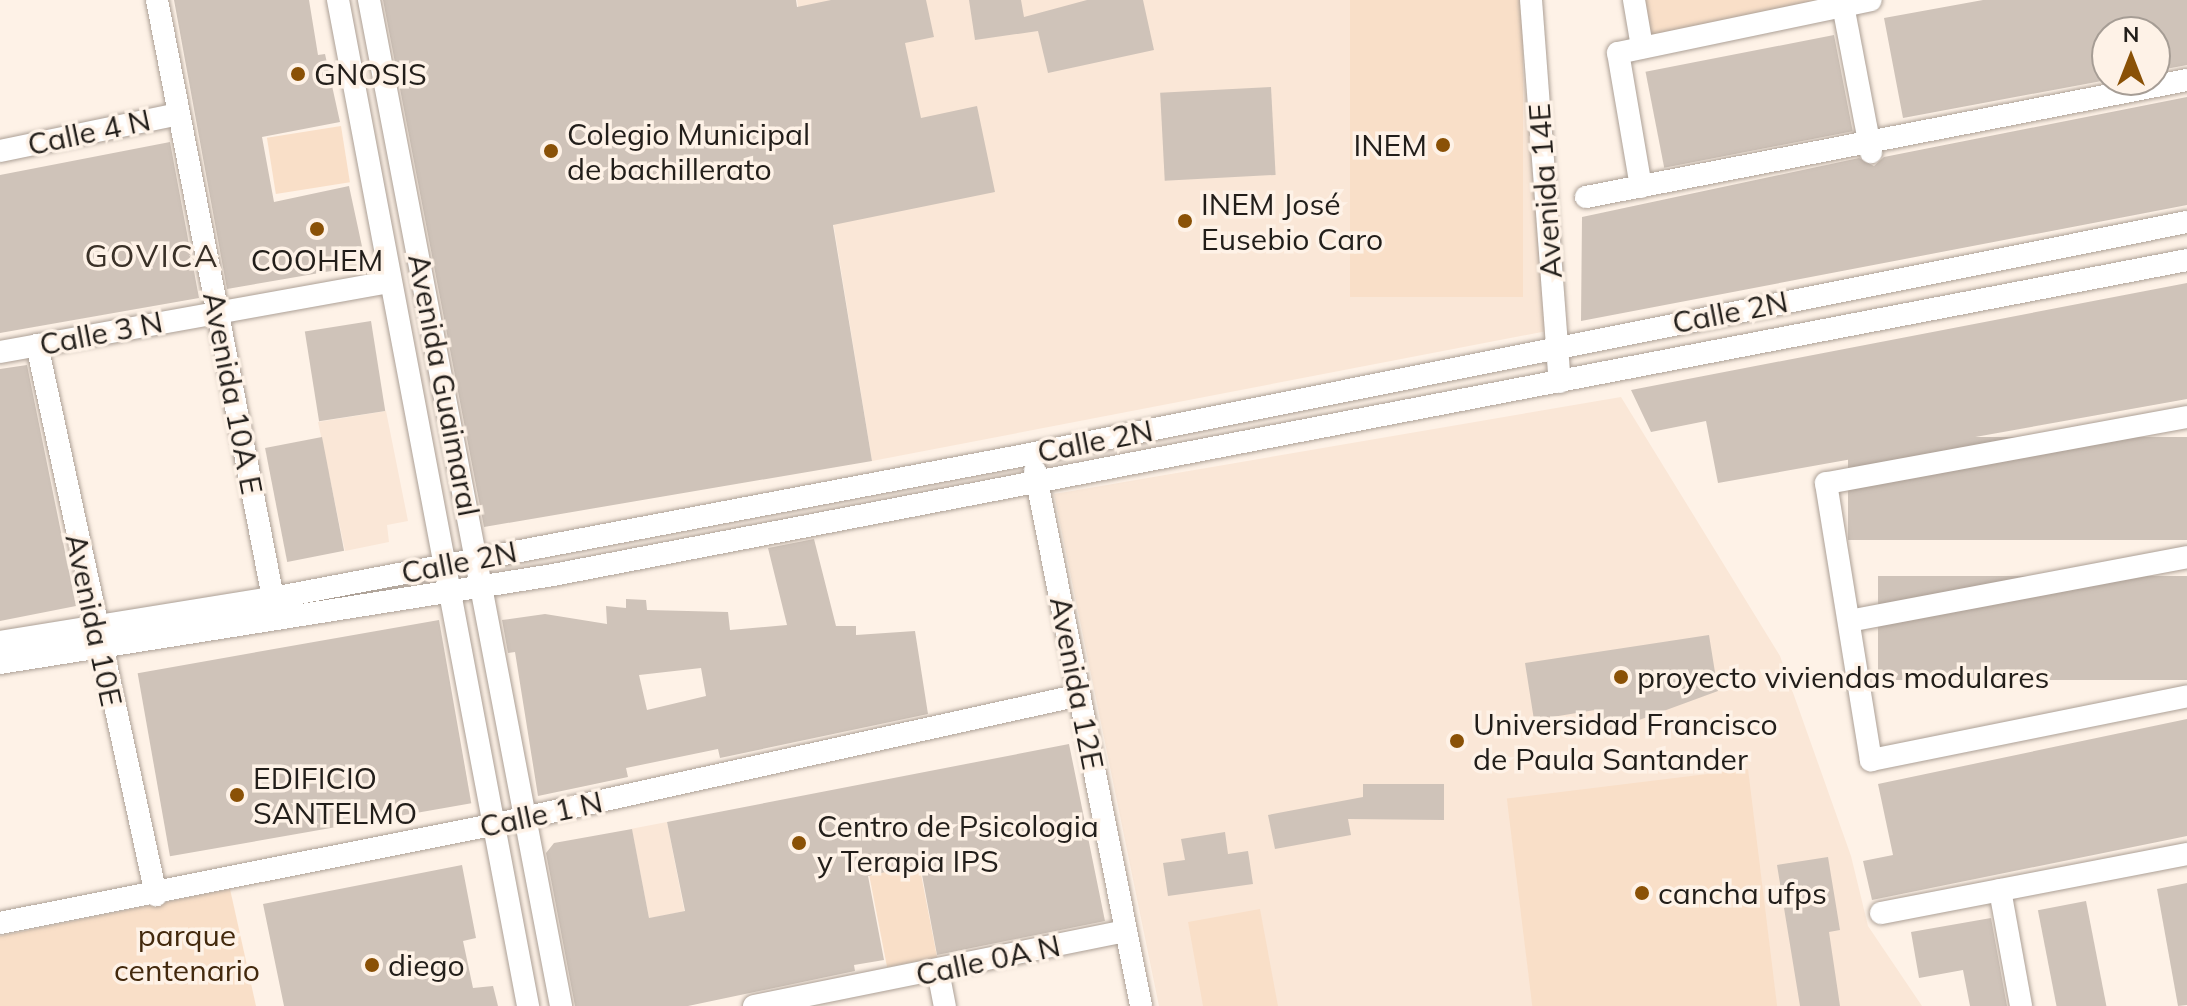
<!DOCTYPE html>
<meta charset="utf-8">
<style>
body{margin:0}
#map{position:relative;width:2187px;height:1006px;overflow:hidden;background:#fef2e7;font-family:Mulish,sans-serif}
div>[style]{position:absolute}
.built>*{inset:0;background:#fae7d7;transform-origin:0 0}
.green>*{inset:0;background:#f9dfc8;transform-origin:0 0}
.building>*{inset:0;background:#cfc3b9;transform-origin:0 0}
.roads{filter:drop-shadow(0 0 2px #aca096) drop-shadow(0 0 2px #aca096)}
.minor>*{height:22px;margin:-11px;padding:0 11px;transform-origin:11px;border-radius:11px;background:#fff}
.dots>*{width:22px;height:22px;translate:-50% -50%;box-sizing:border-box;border:4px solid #fef2e7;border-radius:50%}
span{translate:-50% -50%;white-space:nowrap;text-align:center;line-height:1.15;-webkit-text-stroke:7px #fef2e7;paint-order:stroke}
.poi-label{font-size:30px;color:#221e1a}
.left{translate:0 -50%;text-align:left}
.right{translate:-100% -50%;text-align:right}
.street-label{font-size:30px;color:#221e1a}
.park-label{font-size:30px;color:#43290d}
.neighbourhood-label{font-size:32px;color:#3a3128;letter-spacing:2px}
.north{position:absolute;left:2091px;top:16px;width:80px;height:80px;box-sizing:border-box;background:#fef2e7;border:2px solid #a69d95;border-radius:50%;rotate:0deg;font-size:22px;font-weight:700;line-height:32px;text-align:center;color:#221e1a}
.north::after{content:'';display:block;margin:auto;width:28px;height:36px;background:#8a5106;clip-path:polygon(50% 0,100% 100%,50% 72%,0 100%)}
</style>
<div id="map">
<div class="built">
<i style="clip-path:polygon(797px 0,1517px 0,1547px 331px,872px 461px)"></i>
<i style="clip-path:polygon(1621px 397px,1780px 656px,1851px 856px,1868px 926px,1922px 1006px,1159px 1006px,1054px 494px)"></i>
<i style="clip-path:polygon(386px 411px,408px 521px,387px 525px,389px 542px,345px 551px,318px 422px)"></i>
<i style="left:667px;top:822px;width:91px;height:36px;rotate:79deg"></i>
</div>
<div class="green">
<i style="left:1350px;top:0;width:173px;height:297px"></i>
<i style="clip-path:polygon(1637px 0,1847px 0,1644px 40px)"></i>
<i style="left:341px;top:126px;width:57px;height:75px;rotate:81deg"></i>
<i style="left:1748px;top:769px;width:239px;height:243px;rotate:83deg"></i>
<i style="left:919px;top:864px;width:95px;height:51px;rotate:79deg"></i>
<i style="clip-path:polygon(230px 889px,256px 1006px,0 1006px,0 936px)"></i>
<i style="clip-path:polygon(1260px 909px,1278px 1006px,1203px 1006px,1188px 922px)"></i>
</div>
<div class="building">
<i style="clip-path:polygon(174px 0,309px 0,318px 55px,325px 54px,340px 122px,262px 137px,274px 202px,349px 186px,366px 265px,227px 289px)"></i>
<i style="clip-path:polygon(383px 0,796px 0,797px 7px,831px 0,926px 0,934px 37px,905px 43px,921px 118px,977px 106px,995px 192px,833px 225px,872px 461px,484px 527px)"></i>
<i style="clip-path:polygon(969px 0,1021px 0,1024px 17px,1087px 0,1143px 0,1154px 50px,1048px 73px,1038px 31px,975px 40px)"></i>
<i style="clip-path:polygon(1983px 0,2187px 0,2187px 65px,2155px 71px,2155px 32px,2107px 32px,2107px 80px,1903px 118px,1884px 18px)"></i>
<i style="left:1834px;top:35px;width:98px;height:192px;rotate:79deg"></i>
<i style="left:1271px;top:87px;width:88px;height:111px;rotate:87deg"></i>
<i style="clip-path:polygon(2187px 97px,2187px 205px,1581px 321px,1582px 217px,1859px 158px,1874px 166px,1884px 157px)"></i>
<i style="clip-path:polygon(170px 142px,199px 298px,0 333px,0 175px)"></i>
<i style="clip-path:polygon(2187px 283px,2187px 399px,1718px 483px,1706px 421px,1651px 432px,1631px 390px)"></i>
<i style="left:371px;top:321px;width:91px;height:67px;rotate:81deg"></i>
<i style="clip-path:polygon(27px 365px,76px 606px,0 621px,0 369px)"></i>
<i style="left:322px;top:437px;width:116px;height:58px;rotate:79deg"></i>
<i style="left:2187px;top:437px;width:103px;height:339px;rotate:90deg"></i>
<i style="clip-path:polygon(evenodd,814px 539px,836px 626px,856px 626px,856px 635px,915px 631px,928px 714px,720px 758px,718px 749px,626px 768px,628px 777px,538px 796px,515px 652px,508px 653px,502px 620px,545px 614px,607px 624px,606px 606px,626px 608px,626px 599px,646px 600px,647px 610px,728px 612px,730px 630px,787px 625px,768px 548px,814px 539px,701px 668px,706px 696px,647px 710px,639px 675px,701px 668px)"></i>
<i style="left:2187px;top:576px;width:104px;height:309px;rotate:90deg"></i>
<i style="left:439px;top:620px;width:186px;height:306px;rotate:80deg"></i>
<i style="clip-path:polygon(1709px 635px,1718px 691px,1601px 734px,1595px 710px,1534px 720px,1525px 663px)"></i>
<i style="clip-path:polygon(2187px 719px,2187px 836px,1872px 900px,1863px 861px,1893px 855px,1878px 784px)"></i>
<i style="clip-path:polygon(1069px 744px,1105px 921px,937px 955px,920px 864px,868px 876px,884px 960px,854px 965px,855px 971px,688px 1006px,575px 1006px,546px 853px,554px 843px,632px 829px,649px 918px,685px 911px,667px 822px)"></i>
<i style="clip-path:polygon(1363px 784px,1444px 784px,1444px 820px,1348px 819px,1351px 835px,1275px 849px,1268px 815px,1363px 797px)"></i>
<i style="clip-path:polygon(1225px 832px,1228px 854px,1248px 851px,1253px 884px,1168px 896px,1163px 863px,1185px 860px,1181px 839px)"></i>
<i style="clip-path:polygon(1828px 857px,1840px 930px,1829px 932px,1840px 1006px,1800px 1006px,1777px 865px)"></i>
<i style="clip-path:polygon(462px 865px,476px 938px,463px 941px,473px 988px,493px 986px,498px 1006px,284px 1006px,263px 904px)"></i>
<i style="clip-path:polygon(2187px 883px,2187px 1005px,2178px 1006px,2157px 889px)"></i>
<i style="left:2086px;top:901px;width:107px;height:49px;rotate:79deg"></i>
<i style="clip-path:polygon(1991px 918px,2007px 1006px,1970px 1006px,1963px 970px,1919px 978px,1911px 932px)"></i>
</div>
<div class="roads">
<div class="minor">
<i style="left:157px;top:0;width:609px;rotate:79.02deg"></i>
<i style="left:338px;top:0;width:1024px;rotate:79.3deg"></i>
<i style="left:369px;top:0;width:1024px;rotate:79.19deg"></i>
<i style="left:1531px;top:0;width:383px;rotate:85.7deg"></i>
<i style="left:1634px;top:0;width:48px;rotate:80.3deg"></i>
<i style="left:1842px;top:0;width:155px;rotate:79.2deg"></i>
<i style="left:0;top:151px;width:182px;rotate:-11.7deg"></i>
<i style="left:1641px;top:187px;width:136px;rotate:-99.7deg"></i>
<i style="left:1618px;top:53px;width:258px;rotate:-11.8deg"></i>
<i style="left:1586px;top:197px;width:612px;rotate:-11.02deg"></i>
<i style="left:37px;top:345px;width:563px;rotate:77.79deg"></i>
<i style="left:0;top:352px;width:396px;rotate:-10.2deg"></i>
<i style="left:2187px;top:417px;width:367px;rotate:169.6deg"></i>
<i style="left:1826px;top:483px;width:281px;rotate:80.8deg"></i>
<i style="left:1871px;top:760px;width:322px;rotate:-11.4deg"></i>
<i style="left:1035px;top:471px;width:545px;rotate:78.79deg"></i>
<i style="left:1849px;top:621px;width:344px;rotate:-10.7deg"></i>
<i style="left:0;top:642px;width:277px;rotate:-9.2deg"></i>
<i style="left:273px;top:598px;width:771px;rotate:-10.77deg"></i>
<i style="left:1030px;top:454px;width:1180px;rotate:-11.34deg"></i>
<i style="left:0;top:663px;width:560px;rotate:-9.04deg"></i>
<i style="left:553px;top:575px;width:1664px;rotate:-10.91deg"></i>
<i style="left:2000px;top:890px;width:118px;rotate:79.7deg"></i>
<i style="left:1881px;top:913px;width:312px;rotate:-10.9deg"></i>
<i style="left:0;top:923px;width:502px;rotate:-11.27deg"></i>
<i style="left:492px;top:825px;width:602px;rotate:-12.47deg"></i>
<i style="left:938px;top:971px;width:36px;rotate:79deg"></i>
<i style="left:754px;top:1006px;width:379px;rotate:-11.4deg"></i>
</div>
</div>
<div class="dots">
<i style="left:298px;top:74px;background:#8a5106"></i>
<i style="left:1443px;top:145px;background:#8a5106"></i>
<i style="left:551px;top:151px;background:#8a5106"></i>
<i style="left:1185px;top:221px;background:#8a5106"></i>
<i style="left:317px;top:229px;background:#8a5106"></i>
<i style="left:1621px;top:677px;background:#8a5106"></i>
<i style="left:1457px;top:741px;background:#8a5106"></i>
<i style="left:237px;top:795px;background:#8a5106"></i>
<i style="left:799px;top:843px;background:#8a5106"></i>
<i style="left:1642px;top:893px;background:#8a5106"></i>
<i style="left:372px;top:965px;background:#8a5106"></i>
</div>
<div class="poi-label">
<span class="left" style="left:314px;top:74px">GNOSIS</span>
<span class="left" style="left:567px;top:151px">Colegio Municipal<br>de bachillerato</span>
<span class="right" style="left:1427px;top:145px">INEM</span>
<span class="left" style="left:1201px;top:221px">INEM José<br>Eusebio Caro</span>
<span style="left:317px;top:260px">COOHEM</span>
<span class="left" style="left:1637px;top:677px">proyecto viviendas modulares</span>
<span class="left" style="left:1473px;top:741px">Universidad Francisco<br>de Paula Santander</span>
<span class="left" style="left:253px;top:795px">EDIFICIO<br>SANTELMO</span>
<span class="left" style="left:817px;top:843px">Centro de Psicologia<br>y Terapia IPS</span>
<span class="left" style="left:1658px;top:893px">cancha ufps</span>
<span class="left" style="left:388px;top:965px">diego</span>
</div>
<div class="street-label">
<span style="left:89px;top:132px;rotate:-12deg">Calle 4 N</span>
<span style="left:1545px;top:191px;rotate:-94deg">Avenida 14E</span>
<span style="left:1730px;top:312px;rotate:-11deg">Calle 2N</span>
<span style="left:101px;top:333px;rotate:-11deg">Calle 3 N</span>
<span style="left:444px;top:385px;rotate:79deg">Avenida Guaimaral</span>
<span style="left:233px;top:393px;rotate:79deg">Avenida 10A E</span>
<span style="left:1095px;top:441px;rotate:-11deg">Calle 2N</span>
<span style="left:459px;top:562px;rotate:-11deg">Calle 2N</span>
<span style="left:94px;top:620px;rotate:78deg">Avenida 10E</span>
<span style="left:1077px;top:683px;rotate:79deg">Avenida 12E</span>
<span style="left:541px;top:814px;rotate:-12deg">Calle 1 N</span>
<span style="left:988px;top:960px;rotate:-12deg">Calle 0A N</span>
</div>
<div class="park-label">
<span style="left:187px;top:952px">parque<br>centenario</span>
</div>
<div class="neighbourhood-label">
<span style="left:152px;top:255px">GOVICA</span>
</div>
<div class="north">N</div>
</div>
